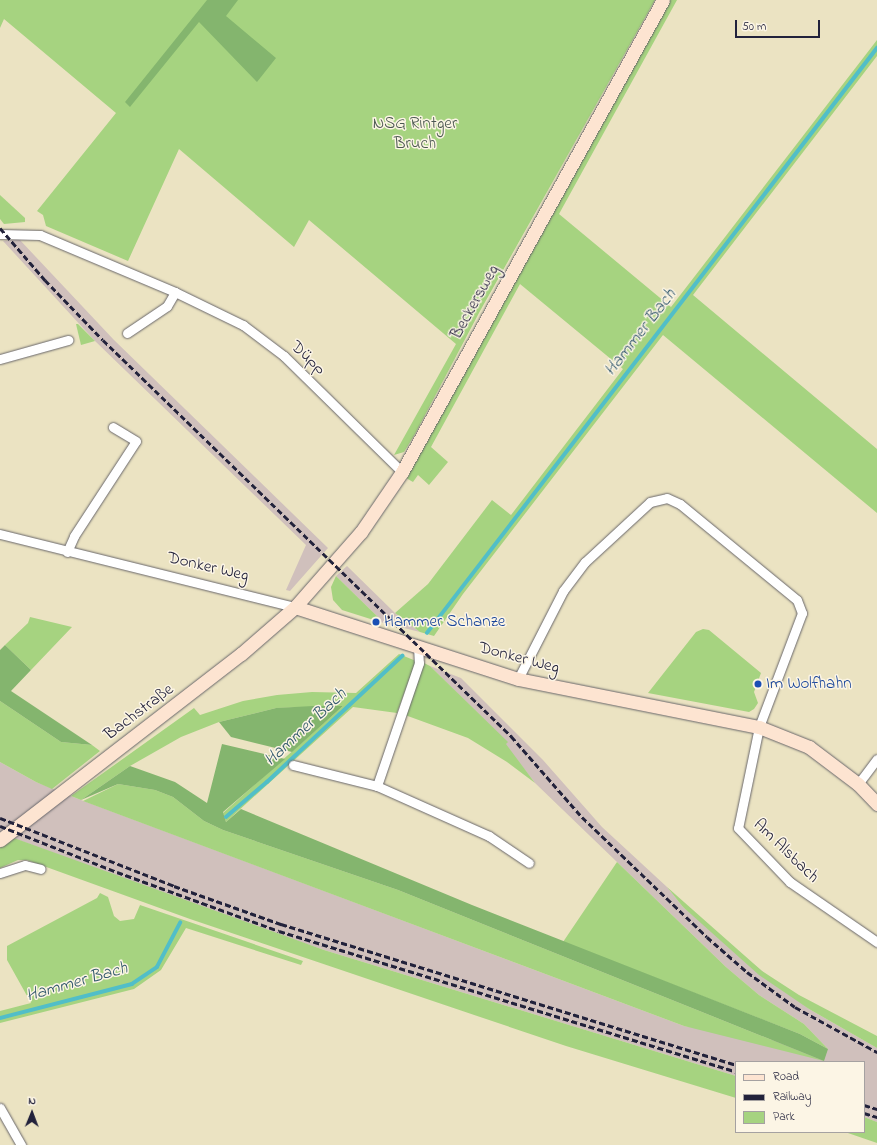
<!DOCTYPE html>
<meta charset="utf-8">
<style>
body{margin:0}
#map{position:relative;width:877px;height:1145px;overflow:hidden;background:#ebe3c2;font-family:"Indie Flower",sans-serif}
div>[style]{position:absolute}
.industrial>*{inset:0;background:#d0c0bc}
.green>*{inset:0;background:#a6d380}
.forest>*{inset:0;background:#84b56e}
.stream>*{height:3.5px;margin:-1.75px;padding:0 1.75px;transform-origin:1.75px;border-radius:1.75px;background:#51bec8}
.roads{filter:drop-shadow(0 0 1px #68666a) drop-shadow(0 0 1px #68666a)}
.street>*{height:9px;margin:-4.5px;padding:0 4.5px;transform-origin:4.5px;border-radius:4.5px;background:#fff}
.secondary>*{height:13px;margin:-6.5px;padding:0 6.5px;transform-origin:6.5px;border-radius:6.5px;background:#fde4d1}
.rail>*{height:3px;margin-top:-1.5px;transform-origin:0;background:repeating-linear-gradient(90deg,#22223b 0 6px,transparent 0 9px)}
.dots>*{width:11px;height:11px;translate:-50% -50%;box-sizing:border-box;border:2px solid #fcf5e5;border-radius:50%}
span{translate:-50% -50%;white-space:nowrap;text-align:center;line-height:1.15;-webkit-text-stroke:3px #fcf5e5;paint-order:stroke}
.park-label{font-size:17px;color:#4a5750}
.street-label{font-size:17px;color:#22223b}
.transit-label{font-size:17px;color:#164399}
.left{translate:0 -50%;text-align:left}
.water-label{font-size:18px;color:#32596c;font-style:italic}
.legend{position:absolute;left:735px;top:1061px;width:130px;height:72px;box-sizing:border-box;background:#fcf5e5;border:1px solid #a5a1a1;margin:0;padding:5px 7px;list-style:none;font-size:12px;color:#22223b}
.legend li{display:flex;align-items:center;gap:8px;height:20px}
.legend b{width:20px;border:1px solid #a5a1a1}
.north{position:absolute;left:12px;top:1093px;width:40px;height:40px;-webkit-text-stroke:3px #fcf5e5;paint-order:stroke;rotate:1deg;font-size:11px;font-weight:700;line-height:16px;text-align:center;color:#22223b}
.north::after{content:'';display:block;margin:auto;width:14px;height:18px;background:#22223b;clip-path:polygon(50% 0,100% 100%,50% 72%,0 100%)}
.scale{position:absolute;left:735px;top:20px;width:85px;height:18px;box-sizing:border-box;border:2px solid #22223b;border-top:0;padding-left:5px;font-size:12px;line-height:14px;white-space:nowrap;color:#22223b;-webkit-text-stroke:3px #fcf5e5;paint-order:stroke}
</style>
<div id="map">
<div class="industrial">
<i style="clip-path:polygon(19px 239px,114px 340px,328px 548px,290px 591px,286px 590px,306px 545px,95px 341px,3px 241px)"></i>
<i style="clip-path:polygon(347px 566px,395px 613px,420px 632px,380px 622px,379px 618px,336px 576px)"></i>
<i style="clip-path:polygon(430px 666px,461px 678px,543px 760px,602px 827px,667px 887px,683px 907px,809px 1009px,877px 1048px,877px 1122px,864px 1117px,864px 1062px,736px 1062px,736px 1076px,324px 950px,196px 906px,0 833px,0 762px,36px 782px,81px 800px,684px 1026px,828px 1049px,804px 1024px,759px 995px,726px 967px,535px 783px,505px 744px,507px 742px)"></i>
</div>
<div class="green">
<i style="clip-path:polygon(0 0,655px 0,480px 311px,415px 434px,404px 452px,394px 455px,456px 344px,309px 220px,294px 247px,179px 149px,128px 261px,46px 226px,43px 215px,37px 211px,116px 113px,4px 19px,0 28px)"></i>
<i style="clip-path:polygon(670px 0,677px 0,559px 214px,671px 307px,877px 40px,877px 56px,693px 295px,877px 449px,877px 513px,663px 335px,463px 594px,434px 636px,420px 632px,395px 613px,428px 584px,492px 500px,511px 515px,623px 369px,520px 284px,431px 447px,448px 462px,429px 485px,418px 475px,413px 482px,406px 478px)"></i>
<i style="clip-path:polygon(0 195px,25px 218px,25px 222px,4px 224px,0 219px)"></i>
<i style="clip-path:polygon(76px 324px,78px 324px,95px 341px,81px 345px)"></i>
<i style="clip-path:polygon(336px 576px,379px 618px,380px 622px,342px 610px,333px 600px,331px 587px)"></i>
<i style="clip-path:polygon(30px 617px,72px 627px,31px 670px,5px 645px,28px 623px)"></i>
<i style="clip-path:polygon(703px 629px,709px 630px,761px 673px,754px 692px,758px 703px,754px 709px,749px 712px,648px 693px,696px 632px)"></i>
<i style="clip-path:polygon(399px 654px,416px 661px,397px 713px,353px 707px,226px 822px,223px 813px,343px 706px,276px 708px,219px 722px,181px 737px,130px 766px,81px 800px,71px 796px,194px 708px,200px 715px,243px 701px,277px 695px,312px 692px,356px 693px)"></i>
<i style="clip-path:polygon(424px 663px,430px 666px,508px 742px,506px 744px,535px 783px,507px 762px,468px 738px,405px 715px)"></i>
<i style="clip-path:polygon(0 701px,61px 742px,92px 745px,100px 751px,52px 789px,36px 782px,0 762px)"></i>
<i style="clip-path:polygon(118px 784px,155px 790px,173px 797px,204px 821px,223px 830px,398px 890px,824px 1061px,684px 1026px,83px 801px)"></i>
<i style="clip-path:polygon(14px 838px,324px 950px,736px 1076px,736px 1098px,566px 1046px,190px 919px,27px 860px,18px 860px,0 868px,0 848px)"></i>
<i style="clip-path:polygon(617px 862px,726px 967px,759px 995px,804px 1024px,828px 1049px,800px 1034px,563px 942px)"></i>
<i style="clip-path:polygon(667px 887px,762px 971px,799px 995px,877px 1036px,877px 1048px,809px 1009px,759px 975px,683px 907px)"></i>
<i style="clip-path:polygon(100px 893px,108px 897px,114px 916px,120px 921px,134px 919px,140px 905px,303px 961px,301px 965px,186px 928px,161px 970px,134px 989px,0 1023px,0 1011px,31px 1003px,7px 960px,7px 946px,97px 898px)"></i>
<i style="clip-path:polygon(864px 1117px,877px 1122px,877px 1143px,845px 1132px,864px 1132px)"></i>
</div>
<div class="forest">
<i style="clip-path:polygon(207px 0,238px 0,226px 16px,276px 58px,257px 82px,199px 22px,130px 107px,125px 102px)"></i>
<i style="clip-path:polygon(5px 645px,31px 670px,11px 691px,92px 745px,61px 742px,0 701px,0 650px)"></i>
<i style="clip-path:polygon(313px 706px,343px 706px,292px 752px,231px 737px,219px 722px,276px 708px)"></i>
<i style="clip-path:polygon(222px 744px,285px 759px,223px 812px,226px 822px,241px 809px,472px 905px,800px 1034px,828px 1049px,824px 1061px,398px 890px,223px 830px,204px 821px,173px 797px,155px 790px,118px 784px,81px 800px,130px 766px,175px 782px,207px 803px)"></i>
</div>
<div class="stream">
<i style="left:427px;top:633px;width:738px;rotate:-52.43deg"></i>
<i style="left:226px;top:817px;width:54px;rotate:-40.5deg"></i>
<i style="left:267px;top:782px;width:185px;rotate:-43deg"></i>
<i style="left:0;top:1018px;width:136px;rotate:-14.4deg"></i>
<i style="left:132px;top:984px;width:30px;rotate:-34deg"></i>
<i style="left:157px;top:967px;width:50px;rotate:-62.4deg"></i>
</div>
<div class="roads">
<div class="street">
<i style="left:0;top:234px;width:40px;rotate:1.4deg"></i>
<i style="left:40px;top:235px;width:147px;rotate:22.9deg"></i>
<i style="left:175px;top:292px;width:76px;rotate:25.9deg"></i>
<i style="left:243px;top:325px;width:51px;rotate:37.1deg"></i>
<i style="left:284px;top:356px;width:165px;rotate:44.5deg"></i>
<i style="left:127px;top:333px;width:48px;rotate:-34deg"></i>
<i style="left:167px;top:306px;width:16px;rotate:-60deg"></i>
<i style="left:0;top:359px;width:71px;rotate:-15.6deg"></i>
<i style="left:0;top:534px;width:304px;rotate:13.9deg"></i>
<i style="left:67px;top:552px;width:17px;rotate:-66deg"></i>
<i style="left:74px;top:536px;width:113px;rotate:-56.9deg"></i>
<i style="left:136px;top:441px;width:27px;rotate:-149deg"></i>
<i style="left:418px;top:646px;width:17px;rotate:87deg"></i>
<i style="left:419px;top:663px;width:130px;rotate:108.9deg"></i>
<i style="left:377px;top:786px;width:123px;rotate:24.1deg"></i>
<i style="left:489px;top:836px;width:48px;rotate:34deg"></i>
<i style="left:518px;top:679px;width:99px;rotate:-62.9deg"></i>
<i style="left:563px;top:591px;width:36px;rotate:-53deg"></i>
<i style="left:585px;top:562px;width:88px;rotate:-42.7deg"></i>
<i style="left:650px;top:502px;width:17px;rotate:-13deg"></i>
<i style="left:667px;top:498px;width:14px;rotate:25deg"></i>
<i style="left:680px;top:504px;width:151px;rotate:39.4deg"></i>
<i style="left:797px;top:600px;width:14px;rotate:69deg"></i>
<i style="left:802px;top:613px;width:122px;rotate:110.7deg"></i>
<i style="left:759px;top:727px;width:103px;rotate:101.7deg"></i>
<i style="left:738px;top:828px;width:75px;rotate:46.1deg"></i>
<i style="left:790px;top:882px;width:106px;rotate:34.6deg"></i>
<i style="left:293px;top:765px;width:87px;rotate:14deg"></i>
<i style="left:858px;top:784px;width:31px;rotate:-53deg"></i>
<i style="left:0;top:873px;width:26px;rotate:-18deg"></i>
<i style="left:25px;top:865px;width:16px;rotate:14deg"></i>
<i style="left:0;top:1108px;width:43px;rotate:60.4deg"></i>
</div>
<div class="secondary">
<i style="left:295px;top:607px;width:234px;rotate:17.9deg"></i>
<i style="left:518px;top:679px;width:246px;rotate:11.3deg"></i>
<i style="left:759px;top:727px;width:54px;rotate:21.8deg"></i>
<i style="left:809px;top:747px;width:61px;rotate:37.1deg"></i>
<i style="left:858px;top:784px;width:28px;rotate:46deg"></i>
<i style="left:0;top:840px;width:304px;rotate:-37.7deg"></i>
<i style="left:241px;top:654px;width:72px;rotate:-41deg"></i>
<i style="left:295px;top:607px;width:100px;rotate:-48.7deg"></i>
<i style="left:361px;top:532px;width:73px;rotate:-55.7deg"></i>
<i style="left:402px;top:472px;width:539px;rotate:-61.06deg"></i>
</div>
</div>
<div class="rail">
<i style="left:0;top:228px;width:69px;rotate:49.1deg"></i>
<i style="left:45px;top:280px;width:83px;rotate:46deg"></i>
<i style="left:103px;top:340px;width:569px;rotate:44.14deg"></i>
<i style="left:511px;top:736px;width:108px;rotate:48.8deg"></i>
<i style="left:582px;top:817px;width:173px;rotate:43.8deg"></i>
<i style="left:707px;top:937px;width:53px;rotate:41.2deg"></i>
<i style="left:747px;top:972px;width:59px;rotate:36.1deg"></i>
<i style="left:795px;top:1007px;width:94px;rotate:28.8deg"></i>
<i style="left:0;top:818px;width:187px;rotate:21.3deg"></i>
<i style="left:174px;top:886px;width:114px;rotate:19.6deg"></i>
<i style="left:281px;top:924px;width:476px;rotate:17.2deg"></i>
<i style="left:0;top:826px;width:126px;rotate:21.5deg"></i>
<i style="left:117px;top:872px;width:172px;rotate:20deg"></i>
<i style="left:279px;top:931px;width:478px;rotate:17.1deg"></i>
<i style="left:864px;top:1105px;width:14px;rotate:17deg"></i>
<i style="left:864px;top:1113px;width:14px;rotate:17deg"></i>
</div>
<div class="dots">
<i style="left:376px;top:622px;background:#1a4fb4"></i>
<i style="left:758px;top:684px;background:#1a4fb4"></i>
</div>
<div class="park-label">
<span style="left:415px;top:134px">NSG Rintger<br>Bruch</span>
</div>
<div class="street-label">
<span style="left:475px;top:302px;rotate:-61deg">Beckersweg</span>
<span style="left:308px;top:358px;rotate:43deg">Düpp</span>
<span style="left:208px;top:567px;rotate:13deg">Donker Weg</span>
<span style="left:519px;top:658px;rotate:15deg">Donker Weg</span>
<span style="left:139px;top:712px;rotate:-37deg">Bachstraße</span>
<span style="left:786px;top:851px;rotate:44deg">Am Alsbach</span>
</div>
<div class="transit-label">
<span class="left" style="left:384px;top:622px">Hammer Schanze</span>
<span class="left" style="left:766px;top:684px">Im Wolfhahn</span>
</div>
<div class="water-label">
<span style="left:641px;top:333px;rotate:-52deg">Hammer Bach</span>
<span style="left:306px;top:728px;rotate:-43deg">Hammer Bach</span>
<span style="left:77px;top:983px;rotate:-16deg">Hammer Bach</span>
</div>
<ul class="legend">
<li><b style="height:5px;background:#fde4d1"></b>Road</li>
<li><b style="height:5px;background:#22223b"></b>Railway</li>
<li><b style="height:11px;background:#a6d380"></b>Park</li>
</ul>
<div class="north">N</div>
<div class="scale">50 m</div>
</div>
